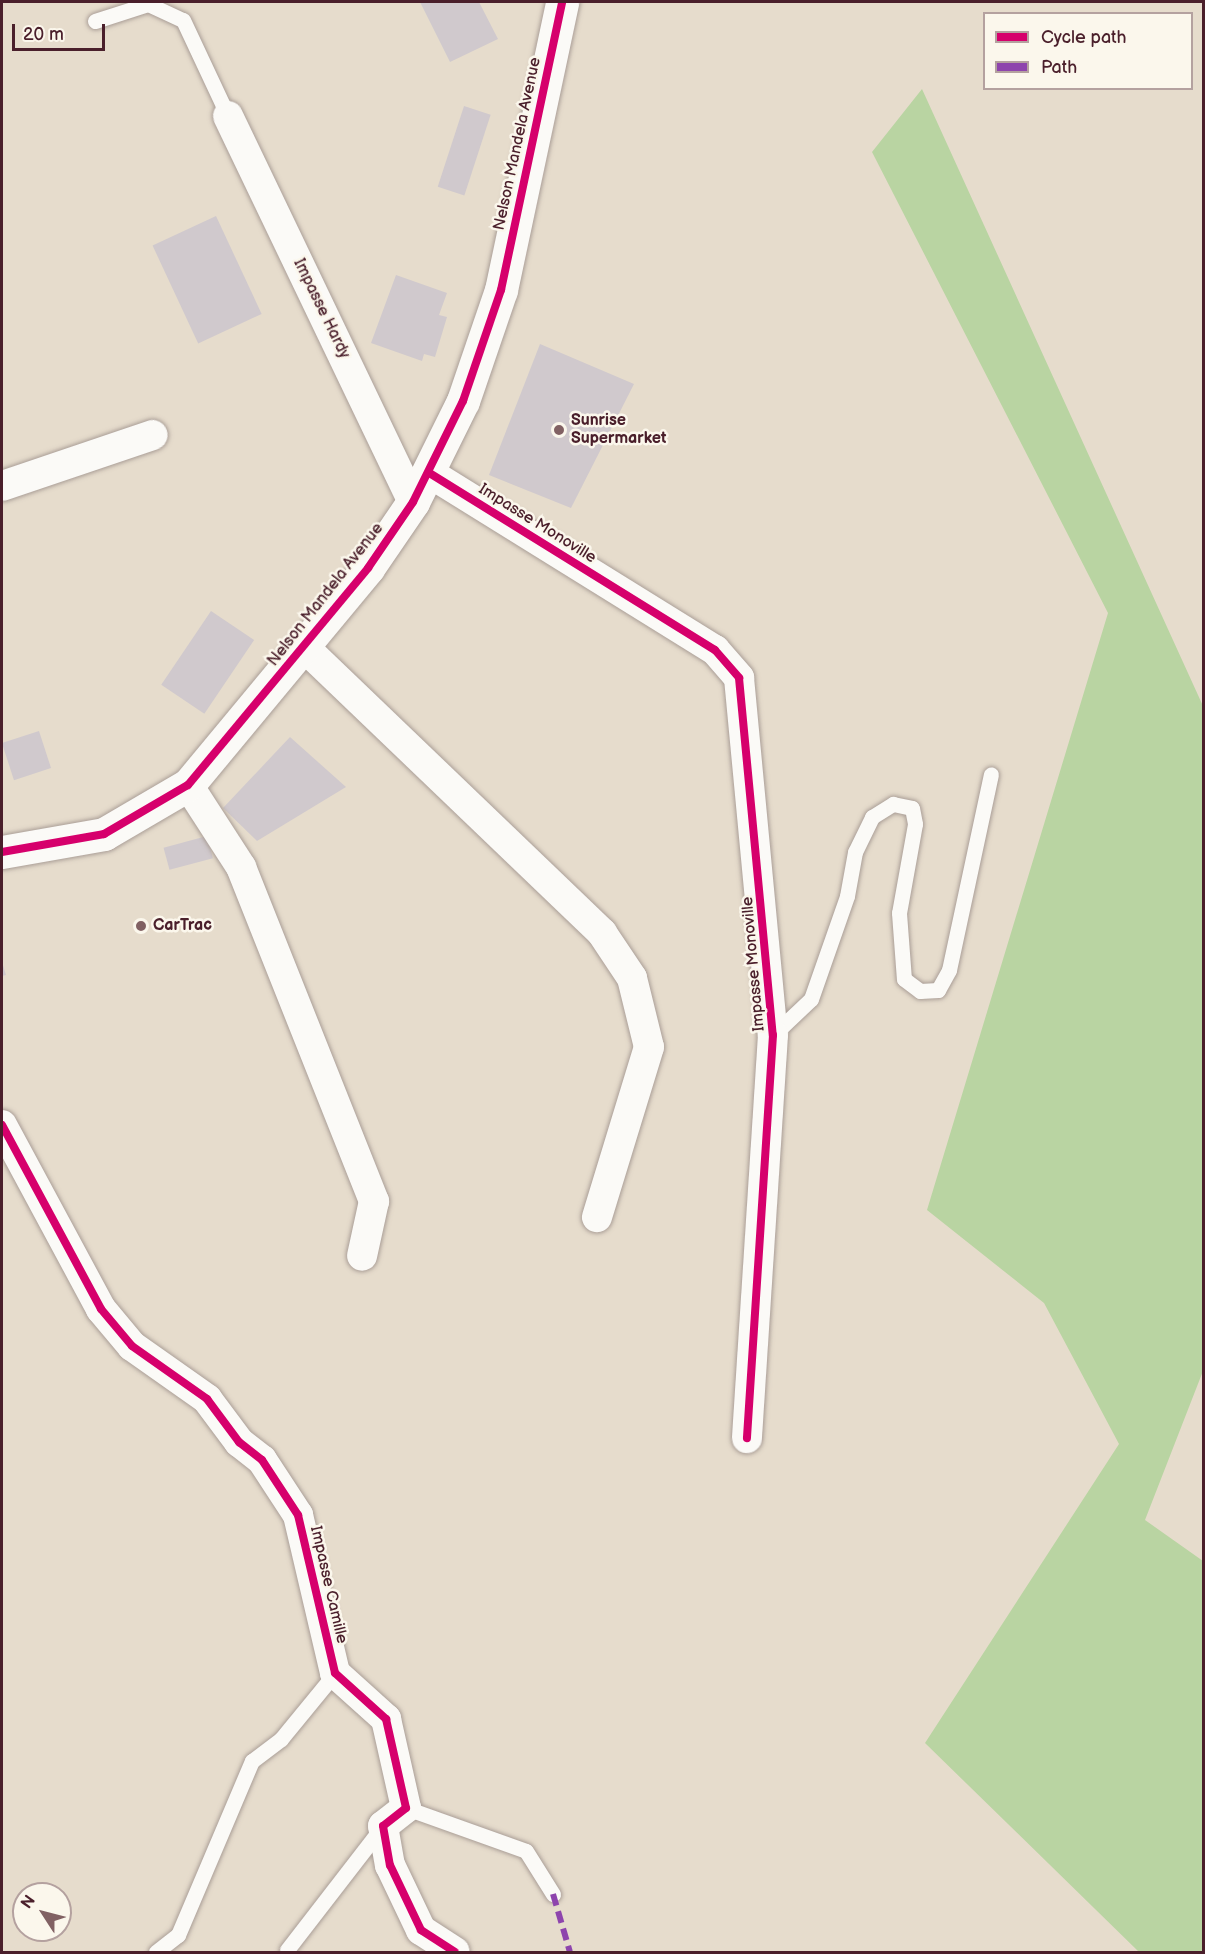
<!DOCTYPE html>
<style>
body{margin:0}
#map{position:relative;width:1205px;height:1954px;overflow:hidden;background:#e6dccc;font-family:"Balsamiq Sans",sans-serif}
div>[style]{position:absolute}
.green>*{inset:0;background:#b9d4a2}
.building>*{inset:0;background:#d0c9cd;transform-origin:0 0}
.roads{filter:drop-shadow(0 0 2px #aa9e97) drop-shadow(0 0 2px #aa9e97)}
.service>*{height:15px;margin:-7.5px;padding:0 7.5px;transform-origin:7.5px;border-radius:7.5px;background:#fbfaf7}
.minor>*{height:30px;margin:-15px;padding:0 15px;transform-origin:15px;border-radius:15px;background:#fbfaf7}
.tertiary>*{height:33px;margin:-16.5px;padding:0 16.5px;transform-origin:16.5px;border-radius:16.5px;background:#fbfaf7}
.quiet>*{height:6px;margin-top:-3px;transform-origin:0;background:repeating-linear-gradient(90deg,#8e44ad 0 12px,transparent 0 18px)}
.cycleway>*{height:8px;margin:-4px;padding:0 4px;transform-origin:4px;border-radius:4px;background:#d6006c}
.dots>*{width:16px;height:16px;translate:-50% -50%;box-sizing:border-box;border:3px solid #fbf7ec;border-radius:50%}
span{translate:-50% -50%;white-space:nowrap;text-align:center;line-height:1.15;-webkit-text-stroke:5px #fbf7ec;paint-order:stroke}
.street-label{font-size:16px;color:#4a1f2b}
.poi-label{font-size:16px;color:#4a1f2b;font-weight:700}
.left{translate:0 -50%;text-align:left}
.frame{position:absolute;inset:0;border:3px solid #4a1f2b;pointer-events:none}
.legend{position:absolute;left:983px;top:12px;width:210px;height:78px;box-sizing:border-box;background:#fbf7ec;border:2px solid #b4a19f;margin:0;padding:8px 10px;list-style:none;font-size:18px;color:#4a1f2b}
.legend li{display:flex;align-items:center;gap:12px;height:30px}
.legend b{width:30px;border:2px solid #b4a19f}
.north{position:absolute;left:12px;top:1882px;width:60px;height:60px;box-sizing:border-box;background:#fbf7ec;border:2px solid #b4a19f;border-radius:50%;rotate:306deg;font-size:16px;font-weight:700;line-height:24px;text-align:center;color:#4a1f2b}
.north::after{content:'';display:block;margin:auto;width:21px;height:27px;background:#816163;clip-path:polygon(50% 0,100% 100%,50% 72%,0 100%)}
.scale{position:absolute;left:12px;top:24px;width:93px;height:27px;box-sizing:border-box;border:3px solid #4a1f2b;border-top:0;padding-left:8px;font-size:18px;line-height:21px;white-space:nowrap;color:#4a1f2b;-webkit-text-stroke:4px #fbf7ec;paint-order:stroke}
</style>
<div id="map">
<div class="green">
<i style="clip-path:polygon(922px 89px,1203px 706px,1203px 1371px,1145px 1520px,1203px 1561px,1203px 1952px,1139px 1952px,925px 1743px,1119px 1444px,1044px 1303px,927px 1210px,1108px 613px,872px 152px)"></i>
</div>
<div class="building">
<i style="clip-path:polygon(420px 2px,479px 2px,498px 39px,450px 62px)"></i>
<i style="left:464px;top:106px;width:28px;height:85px;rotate:18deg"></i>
<i style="left:216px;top:216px;width:108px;height:70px;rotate:65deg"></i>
<i style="clip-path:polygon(396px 275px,447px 293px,439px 315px,447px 317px,435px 357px,424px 354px,422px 361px,371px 343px)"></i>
<i style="clip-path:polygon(540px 344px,634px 384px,571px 508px,489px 475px)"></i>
<i style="left:211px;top:611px;width:52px;height:89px;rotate:34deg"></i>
<i style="left:39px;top:731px;width:39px;height:39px;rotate:72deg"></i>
<i style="clip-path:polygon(290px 737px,346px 787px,257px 841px,223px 808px)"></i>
<i style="left:207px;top:836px;width:23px;height:45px;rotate:75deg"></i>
<i style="clip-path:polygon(2px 962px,6px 975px,2px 976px)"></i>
</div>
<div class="roads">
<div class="service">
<i style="left:95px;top:21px;width:56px;rotate:-17.8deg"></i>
<i style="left:148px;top:4px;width:38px;rotate:25deg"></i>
<i style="left:183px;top:20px;width:106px;rotate:64.9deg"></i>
<i style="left:773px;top:1035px;width:52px;rotate:-43.5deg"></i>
<i style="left:811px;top:999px;width:109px;rotate:-70.7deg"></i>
<i style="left:847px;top:896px;width:45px;rotate:-79.7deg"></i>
<i style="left:855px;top:852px;width:39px;rotate:-64deg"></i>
<i style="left:872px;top:817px;width:25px;rotate:-32deg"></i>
<i style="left:893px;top:804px;width:19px;rotate:12deg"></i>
<i style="left:912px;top:808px;width:16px;rotate:79deg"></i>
<i style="left:915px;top:824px;width:90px;rotate:100.2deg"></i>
<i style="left:899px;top:913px;width:66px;rotate:85.7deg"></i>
<i style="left:904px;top:979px;width:20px;rotate:37deg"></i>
<i style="left:920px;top:991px;width:18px;rotate:-3deg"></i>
<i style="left:938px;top:990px;width:23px;rotate:-61deg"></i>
<i style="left:949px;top:970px;width:200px;rotate:-77.9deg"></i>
<i style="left:406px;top:1808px;width:127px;rotate:19.7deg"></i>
<i style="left:526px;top:1851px;width:51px;rotate:57.9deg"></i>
<i style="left:287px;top:1950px;width:155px;rotate:-52.3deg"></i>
<i style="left:156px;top:1952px;width:28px;rotate:-38deg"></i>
<i style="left:178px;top:1935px;width:189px;rotate:-67deg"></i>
<i style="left:252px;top:1761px;width:36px;rotate:-37deg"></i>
<i style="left:281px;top:1739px;width:85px;rotate:-50.7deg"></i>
</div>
<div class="minor">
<i style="left:228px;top:116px;width:428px;rotate:64.4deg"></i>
<i style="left:431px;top:474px;width:334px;rotate:31.8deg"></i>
<i style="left:715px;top:650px;width:37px;rotate:49deg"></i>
<i style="left:739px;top:678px;width:359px;rotate:84.6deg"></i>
<i style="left:773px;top:1035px;width:404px;rotate:93.7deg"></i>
<i style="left:2px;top:486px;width:159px;rotate:-18.7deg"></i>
<i style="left:304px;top:647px;width:413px;rotate:43.8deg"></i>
<i style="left:602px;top:933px;width:54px;rotate:56.3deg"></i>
<i style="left:632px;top:978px;width:71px;rotate:76.2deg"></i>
<i style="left:649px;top:1047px;width:178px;rotate:107deg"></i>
<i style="left:188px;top:785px;width:98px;rotate:57.1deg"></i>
<i style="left:241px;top:867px;width:360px;rotate:68.3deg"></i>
<i style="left:374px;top:1201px;width:56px;rotate:102.3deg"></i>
<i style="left:2px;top:1125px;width:209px;rotate:61.7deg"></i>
<i style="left:101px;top:1309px;width:48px;rotate:50deg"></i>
<i style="left:132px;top:1346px;width:92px;rotate:35.2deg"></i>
<i style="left:207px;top:1399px;width:54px;rotate:53.3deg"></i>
<i style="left:239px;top:1442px;width:29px;rotate:38deg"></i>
<i style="left:262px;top:1460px;width:66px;rotate:56.8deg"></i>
<i style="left:298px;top:1515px;width:162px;rotate:76.8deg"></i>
<i style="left:335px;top:1673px;width:69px;rotate:42deg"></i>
<i style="left:386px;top:1719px;width:91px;rotate:77.3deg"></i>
<i style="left:406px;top:1808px;width:29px;rotate:142deg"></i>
<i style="left:383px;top:1826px;width:40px;rotate:80deg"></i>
<i style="left:390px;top:1865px;width:72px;rotate:64.5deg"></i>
<i style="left:421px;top:1930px;width:40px;rotate:32.9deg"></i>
</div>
<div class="tertiary">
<i style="left:2px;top:852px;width:104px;rotate:-10deg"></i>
<i style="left:104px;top:834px;width:97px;rotate:-30.3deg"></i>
<i style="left:188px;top:785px;width:282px;rotate:-50.3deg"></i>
<i style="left:368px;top:568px;width:80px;rotate:-55.7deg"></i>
<i style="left:413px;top:502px;width:113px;rotate:-63.7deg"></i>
<i style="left:463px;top:401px;width:117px;rotate:-71.1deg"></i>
<i style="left:501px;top:290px;width:294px;rotate:-78deg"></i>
</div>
</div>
<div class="quiet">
<i style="left:553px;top:1894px;width:60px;rotate:73.7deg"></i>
</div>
<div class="cycleway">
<i style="left:431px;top:474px;width:334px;rotate:31.8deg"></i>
<i style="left:715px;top:650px;width:37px;rotate:49deg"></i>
<i style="left:739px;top:678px;width:359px;rotate:84.6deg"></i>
<i style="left:773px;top:1035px;width:404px;rotate:93.7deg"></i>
<i style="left:2px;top:852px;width:104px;rotate:-10deg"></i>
<i style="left:104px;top:834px;width:97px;rotate:-30.3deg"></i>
<i style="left:188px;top:785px;width:282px;rotate:-50.3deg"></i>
<i style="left:368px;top:568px;width:80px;rotate:-55.7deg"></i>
<i style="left:413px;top:502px;width:113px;rotate:-63.7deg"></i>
<i style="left:463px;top:401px;width:117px;rotate:-71.1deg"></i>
<i style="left:501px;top:290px;width:294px;rotate:-78deg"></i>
<i style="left:2px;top:1125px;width:209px;rotate:61.7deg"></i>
<i style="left:101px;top:1309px;width:48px;rotate:50deg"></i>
<i style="left:132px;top:1346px;width:92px;rotate:35.2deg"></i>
<i style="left:207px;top:1399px;width:54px;rotate:53.3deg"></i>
<i style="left:239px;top:1442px;width:29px;rotate:38deg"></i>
<i style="left:262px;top:1460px;width:66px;rotate:56.8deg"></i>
<i style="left:298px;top:1515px;width:162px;rotate:76.8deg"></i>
<i style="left:335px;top:1673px;width:69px;rotate:42deg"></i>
<i style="left:386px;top:1719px;width:91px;rotate:77.3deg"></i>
<i style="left:406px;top:1808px;width:29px;rotate:142deg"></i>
<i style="left:383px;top:1826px;width:40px;rotate:80deg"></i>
<i style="left:390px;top:1865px;width:72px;rotate:64.5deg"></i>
<i style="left:421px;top:1930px;width:40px;rotate:32.9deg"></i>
</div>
<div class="dots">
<i style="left:559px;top:430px;background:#816163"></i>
<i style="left:141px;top:926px;background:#816163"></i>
</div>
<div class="street-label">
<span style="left:518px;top:144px;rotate:-78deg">Nelson Mandela Avenue</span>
<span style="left:321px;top:309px;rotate:64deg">Impasse Hardy</span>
<span style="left:537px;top:524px;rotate:32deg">Impasse Monoville</span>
<span style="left:326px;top:595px;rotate:-52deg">Nelson Mandela Avenue</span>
<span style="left:754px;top:964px;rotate:-95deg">Impasse Monoville</span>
<span style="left:328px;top:1585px;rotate:77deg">Impasse Camille</span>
</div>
<div class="poi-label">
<span class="left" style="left:571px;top:430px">Sunrise<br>Supermarket</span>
<span class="left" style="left:153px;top:926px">CarTrac</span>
</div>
<div class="frame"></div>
<ul class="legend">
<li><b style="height:8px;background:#d6006c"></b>Cycle path</li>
<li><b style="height:8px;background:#8e44ad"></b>Path</li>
</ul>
<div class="north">N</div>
<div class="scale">20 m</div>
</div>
